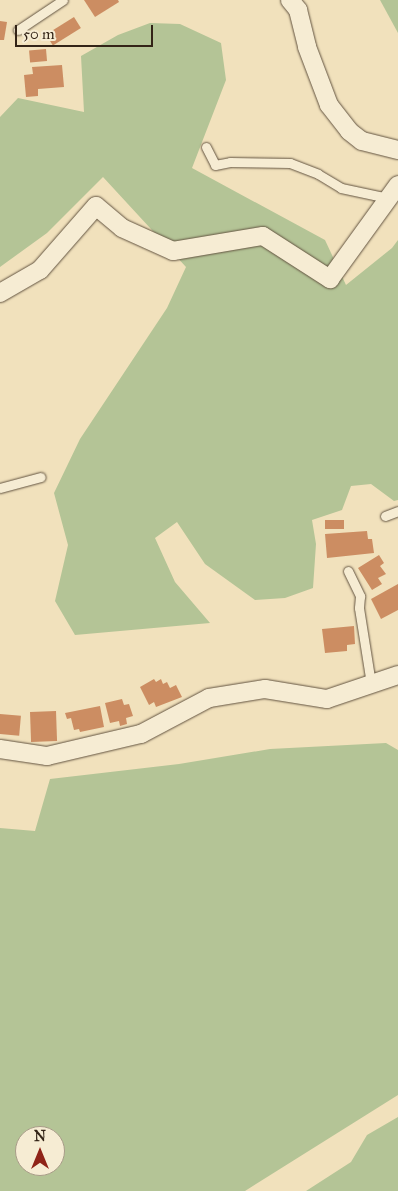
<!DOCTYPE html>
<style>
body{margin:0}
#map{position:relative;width:398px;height:1191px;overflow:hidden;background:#f1e1bc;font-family:"IM FELL Great Primer",serif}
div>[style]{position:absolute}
.green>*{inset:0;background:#b4c496}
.building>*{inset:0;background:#cc8d62;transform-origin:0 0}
.roads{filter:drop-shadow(0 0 1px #625340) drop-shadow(0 0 1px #625340)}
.lane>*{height:9px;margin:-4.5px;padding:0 4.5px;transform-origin:4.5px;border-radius:4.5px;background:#f6ecd3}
.street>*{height:18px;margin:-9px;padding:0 9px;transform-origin:9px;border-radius:9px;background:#f6ecd3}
span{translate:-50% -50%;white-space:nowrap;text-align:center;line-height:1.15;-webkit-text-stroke:4.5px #f6ecd3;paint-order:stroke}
.north{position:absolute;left:15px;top:1126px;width:50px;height:50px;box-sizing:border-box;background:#f6ecd3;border:1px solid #a89c88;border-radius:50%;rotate:0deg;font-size:14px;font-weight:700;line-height:20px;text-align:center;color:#332417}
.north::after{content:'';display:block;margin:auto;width:18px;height:22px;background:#8f2418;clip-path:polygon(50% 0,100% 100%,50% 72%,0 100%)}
.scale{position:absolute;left:15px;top:25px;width:138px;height:22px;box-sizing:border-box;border:2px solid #332417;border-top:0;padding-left:6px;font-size:15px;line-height:18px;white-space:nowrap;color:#332417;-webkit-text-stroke:4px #f6ecd3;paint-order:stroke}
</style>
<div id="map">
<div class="green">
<i style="clip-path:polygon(380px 0,398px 0,398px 33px)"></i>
<i style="clip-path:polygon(150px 23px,180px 24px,221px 43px,226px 80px,192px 168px,325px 240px,346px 285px,392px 248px,398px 240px,398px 500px,394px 501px,371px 484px,351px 486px,342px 510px,312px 520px,316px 544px,313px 588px,285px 598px,255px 600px,205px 564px,177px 522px,155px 538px,175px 582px,210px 623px,75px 635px,55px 601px,68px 545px,54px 493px,80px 439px,167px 308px,186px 267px,103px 177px,47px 233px,0 267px,0 117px,18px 98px,84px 112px,81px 56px,118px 35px)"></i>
<i style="clip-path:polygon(evenodd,386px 743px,398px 750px,398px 1095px,245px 1191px,0 1191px,0 828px,35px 831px,50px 779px,179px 764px,270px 749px,386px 743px,25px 1136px,55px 1136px,55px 1166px,25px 1166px,25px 1136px)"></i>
<i style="clip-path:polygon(398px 1117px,398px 1191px,306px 1191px,351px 1162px,367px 1135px)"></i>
</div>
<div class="building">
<i style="clip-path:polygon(84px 0,118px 0,119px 2px,95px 17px)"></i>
<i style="left:74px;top:17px;width:13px;height:33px;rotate:58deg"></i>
<i style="clip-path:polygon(0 21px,7px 22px,4px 40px,0 40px)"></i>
<i style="left:46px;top:49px;width:12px;height:17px;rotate:85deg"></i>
<i style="clip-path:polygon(62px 65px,64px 87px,38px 89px,38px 96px,26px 97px,24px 75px,33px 74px,32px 67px)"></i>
<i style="left:344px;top:520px;width:9px;height:19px;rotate:90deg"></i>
<i style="clip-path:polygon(367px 531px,368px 539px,372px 539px,374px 553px,327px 558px,325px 534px)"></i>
<i style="clip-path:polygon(379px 555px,384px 563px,380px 566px,386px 574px,378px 578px,382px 584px,372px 590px,358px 568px)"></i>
<i style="clip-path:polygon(398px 584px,398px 610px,381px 619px,371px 599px)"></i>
<i style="clip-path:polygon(354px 626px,355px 644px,347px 645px,347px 651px,325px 653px,322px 629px)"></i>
<i style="clip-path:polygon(154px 679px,156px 682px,161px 679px,163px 684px,167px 682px,170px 688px,176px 685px,182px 697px,156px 707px,154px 702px,149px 705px,140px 687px)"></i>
<i style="clip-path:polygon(122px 699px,124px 705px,129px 704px,133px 716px,126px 718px,127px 724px,120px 726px,119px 721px,110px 723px,105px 703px)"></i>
<i style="clip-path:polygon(100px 706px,104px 727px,80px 732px,79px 729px,74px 730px,71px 718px,67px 719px,65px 713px)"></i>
<i style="left:56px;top:711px;width:30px;height:26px;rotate:88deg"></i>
<i style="left:0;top:714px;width:21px;height:20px;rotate:5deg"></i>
</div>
<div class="roads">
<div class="lane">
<i style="left:18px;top:30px;width:54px;rotate:-33.7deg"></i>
<i style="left:206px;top:147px;width:20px;rotate:63deg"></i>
<i style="left:215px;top:165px;width:15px;rotate:-11deg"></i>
<i style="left:230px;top:162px;width:60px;rotate:1deg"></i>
<i style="left:290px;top:163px;width:30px;rotate:21deg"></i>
<i style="left:318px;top:174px;width:27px;rotate:31deg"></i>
<i style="left:341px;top:188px;width:48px;rotate:12deg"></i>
<i style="left:0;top:488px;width:42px;rotate:-15deg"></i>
<i style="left:385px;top:516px;width:14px;rotate:-21deg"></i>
<i style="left:348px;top:571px;width:28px;rotate:64deg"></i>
<i style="left:360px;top:596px;width:12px;rotate:95deg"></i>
<i style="left:359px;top:608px;width:77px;rotate:81deg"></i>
</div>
<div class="street">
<i style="left:290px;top:0;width:13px;rotate:51deg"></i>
<i style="left:298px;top:10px;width:38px;rotate:76deg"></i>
<i style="left:307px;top:47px;width:62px;rotate:69.2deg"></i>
<i style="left:329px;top:105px;width:33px;rotate:52deg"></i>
<i style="left:349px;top:131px;width:16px;rotate:38deg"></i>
<i style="left:362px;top:141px;width:37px;rotate:14deg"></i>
<i style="left:0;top:293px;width:46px;rotate:-29.9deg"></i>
<i style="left:40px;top:270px;width:85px;rotate:-48.8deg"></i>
<i style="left:96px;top:206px;width:34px;rotate:40deg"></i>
<i style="left:122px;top:228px;width:56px;rotate:24.3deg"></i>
<i style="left:173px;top:251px;width:91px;rotate:-9.5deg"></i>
<i style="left:263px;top:236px;width:80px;rotate:32.7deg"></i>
<i style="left:330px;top:279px;width:116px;rotate:-54.1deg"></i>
<i style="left:0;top:749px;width:48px;rotate:8.5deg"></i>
<i style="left:47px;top:756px;width:97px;rotate:-13.2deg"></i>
<i style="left:141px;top:734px;width:77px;rotate:-27.9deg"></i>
<i style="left:209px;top:698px;width:57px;rotate:-9.1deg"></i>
<i style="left:265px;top:689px;width:63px;rotate:9.2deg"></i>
<i style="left:327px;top:699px;width:75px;rotate:-18.7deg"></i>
</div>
</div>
<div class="north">N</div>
<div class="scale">50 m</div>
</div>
